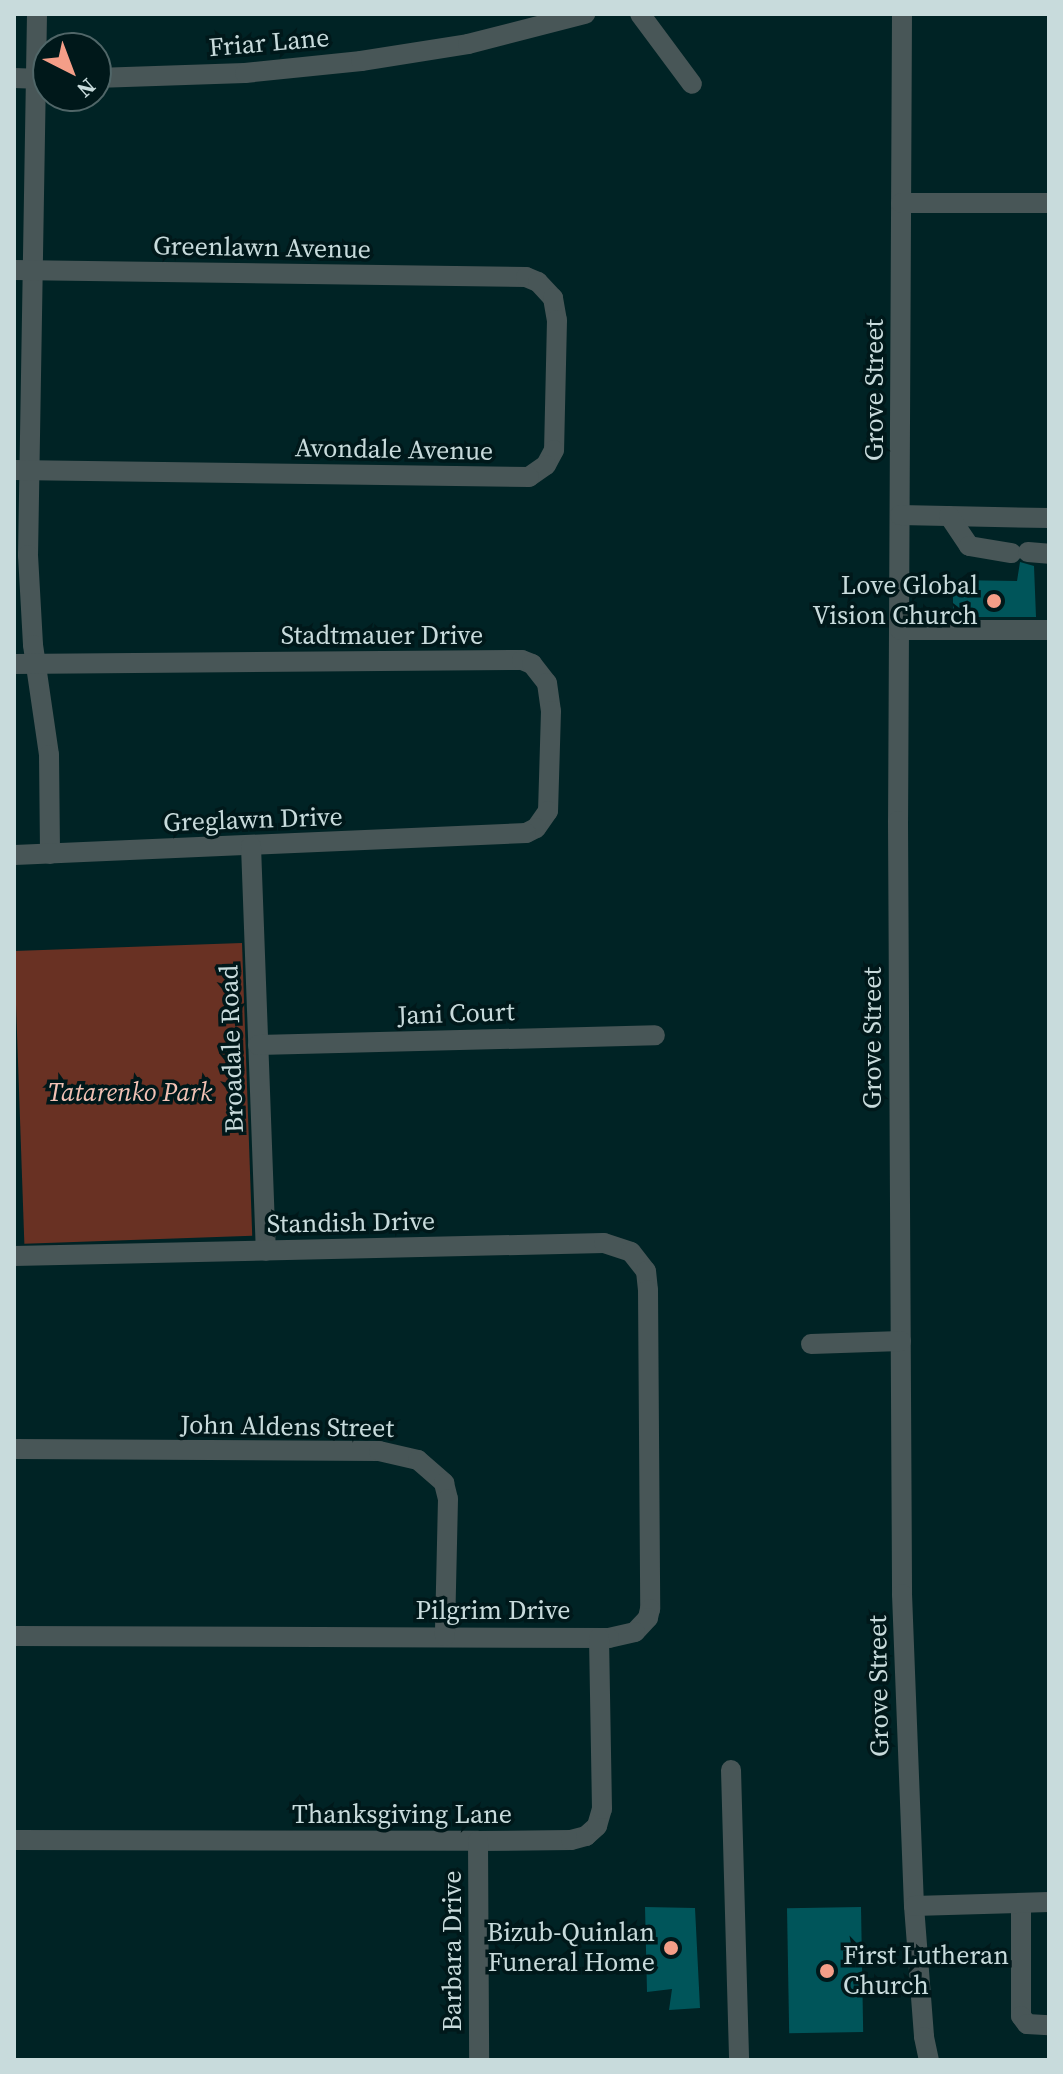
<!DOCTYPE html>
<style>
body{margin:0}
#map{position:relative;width:1063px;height:2074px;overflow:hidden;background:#002325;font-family:"Source Serif 4",serif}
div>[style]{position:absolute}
.green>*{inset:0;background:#693123;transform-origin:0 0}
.building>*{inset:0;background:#00555a;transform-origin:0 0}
.minor>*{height:20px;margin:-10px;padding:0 10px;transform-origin:10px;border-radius:10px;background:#485657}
.dots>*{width:22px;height:22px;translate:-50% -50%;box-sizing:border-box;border:4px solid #00181a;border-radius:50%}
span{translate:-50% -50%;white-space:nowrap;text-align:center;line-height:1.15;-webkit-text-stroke:7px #00181a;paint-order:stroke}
.street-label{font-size:26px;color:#c8dbdc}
.poi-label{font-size:26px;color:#c8dbdc}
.right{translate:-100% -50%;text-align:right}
.left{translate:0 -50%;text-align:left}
.park-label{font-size:26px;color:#f2c2b5;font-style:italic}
.frame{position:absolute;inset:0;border:16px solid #c8dbdc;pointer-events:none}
.north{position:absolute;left:32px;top:32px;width:80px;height:80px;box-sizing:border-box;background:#00181a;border:2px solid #506668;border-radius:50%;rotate:138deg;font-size:22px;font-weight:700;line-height:32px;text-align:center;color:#c8dbdc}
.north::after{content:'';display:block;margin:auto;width:28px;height:36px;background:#f49e88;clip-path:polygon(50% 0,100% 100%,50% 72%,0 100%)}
</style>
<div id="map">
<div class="green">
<i style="left:242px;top:943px;width:293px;height:228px;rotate:88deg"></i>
</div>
<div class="building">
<i style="clip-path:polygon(1020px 562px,1034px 566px,1036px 617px,953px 617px,953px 580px,1017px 581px)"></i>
<i style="clip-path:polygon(645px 1907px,695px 1908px,700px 2008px,669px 2010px,672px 1989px,647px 1992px)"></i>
<i style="left:861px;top:1907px;width:125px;height:74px;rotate:89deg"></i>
</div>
<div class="minor">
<i style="left:37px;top:14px;width:541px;rotate:90.95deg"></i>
<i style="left:28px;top:555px;width:90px;rotate:86.8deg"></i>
<i style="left:33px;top:645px;width:111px;rotate:81.7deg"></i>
<i style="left:49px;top:755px;width:99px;rotate:89.4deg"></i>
<i style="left:640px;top:14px;width:87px;rotate:53.4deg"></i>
<i style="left:902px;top:14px;width:807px;rotate:90.28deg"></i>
<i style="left:898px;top:821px;width:773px;rotate:89.7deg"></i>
<i style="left:902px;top:1594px;width:312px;rotate:87.8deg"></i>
<i style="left:914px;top:1906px;width:131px;rotate:85.6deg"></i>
<i style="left:924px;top:2037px;width:24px;rotate:78deg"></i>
<i style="left:14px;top:78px;width:34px;rotate:2deg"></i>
<i style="left:96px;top:78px;width:149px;rotate:-1.9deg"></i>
<i style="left:245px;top:73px;width:117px;rotate:-5.9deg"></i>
<i style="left:361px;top:61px;width:108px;rotate:-9deg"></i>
<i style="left:468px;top:44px;width:121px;rotate:-14.4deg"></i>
<i style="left:901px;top:203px;width:148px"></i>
<i style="left:14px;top:270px;width:512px;rotate:0.78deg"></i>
<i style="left:526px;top:277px;width:13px;rotate:23deg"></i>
<i style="left:538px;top:282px;width:22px;rotate:47deg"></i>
<i style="left:553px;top:298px;width:22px;rotate:80deg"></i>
<i style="left:557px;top:320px;width:130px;rotate:91.3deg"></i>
<i style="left:554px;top:450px;width:17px;rotate:118deg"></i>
<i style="left:546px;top:465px;width:21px;rotate:145deg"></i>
<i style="left:529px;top:477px;width:515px;rotate:-179.22deg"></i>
<i style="left:900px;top:515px;width:149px;rotate:1.2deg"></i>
<i style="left:949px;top:516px;width:36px;rotate:56deg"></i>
<i style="left:969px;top:546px;width:43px;rotate:9.5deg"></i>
<i style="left:1028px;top:552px;width:21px;rotate:5deg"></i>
<i style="left:900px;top:630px;width:149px"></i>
<i style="left:14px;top:664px;width:508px;rotate:-0.45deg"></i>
<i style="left:522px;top:660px;width:11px;rotate:22deg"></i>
<i style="left:532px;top:664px;width:24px;rotate:52deg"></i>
<i style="left:547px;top:683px;width:28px;rotate:82deg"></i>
<i style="left:551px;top:711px;width:100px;rotate:91.7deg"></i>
<i style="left:548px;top:811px;width:21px;rotate:125deg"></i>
<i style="left:536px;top:828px;width:11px;rotate:153deg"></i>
<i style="left:526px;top:833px;width:512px;rotate:177.54deg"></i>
<i style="left:251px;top:846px;width:405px;rotate:87.9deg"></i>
<i style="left:258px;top:1045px;width:397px;rotate:-1.4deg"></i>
<i style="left:14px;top:1256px;width:590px;rotate:-1.26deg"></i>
<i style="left:604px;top:1243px;width:28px;rotate:18deg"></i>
<i style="left:631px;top:1252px;width:24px;rotate:52deg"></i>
<i style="left:646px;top:1271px;width:19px;rotate:84deg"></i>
<i style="left:648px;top:1290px;width:319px;rotate:89.6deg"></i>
<i style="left:650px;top:1609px;width:9px;rotate:103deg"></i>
<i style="left:648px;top:1618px;width:19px;rotate:133deg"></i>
<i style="left:635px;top:1632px;width:27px;rotate:167deg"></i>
<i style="left:609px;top:1638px;width:595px;rotate:-179.81deg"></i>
<i style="left:811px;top:1344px;width:90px;rotate:-1.9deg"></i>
<i style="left:14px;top:1449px;width:365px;rotate:0.3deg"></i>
<i style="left:379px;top:1451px;width:40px;rotate:13deg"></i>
<i style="left:418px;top:1460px;width:35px;rotate:41deg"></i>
<i style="left:444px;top:1483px;width:16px;rotate:76deg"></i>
<i style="left:448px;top:1499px;width:137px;rotate:91.3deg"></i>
<i style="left:731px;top:1770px;width:290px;rotate:88.4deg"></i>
<i style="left:14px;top:1840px;width:464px;rotate:0.1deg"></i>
<i style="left:478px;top:1841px;width:93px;rotate:-0.6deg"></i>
<i style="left:571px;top:1840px;width:16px;rotate:-15deg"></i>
<i style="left:586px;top:1836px;width:15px;rotate:-42deg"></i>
<i style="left:597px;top:1826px;width:18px;rotate:-74deg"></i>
<i style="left:602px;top:1809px;width:171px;rotate:-91deg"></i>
<i style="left:478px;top:1841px;width:219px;rotate:89.7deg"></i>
<i style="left:1021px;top:1903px;width:113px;rotate:90deg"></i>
<i style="left:1021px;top:2016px;width:10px;rotate:53deg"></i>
<i style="left:1027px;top:2024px;width:22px;rotate:3deg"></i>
<i style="left:914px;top:1906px;width:135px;rotate:-1.7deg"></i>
</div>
<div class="dots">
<i style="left:994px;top:601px;background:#f49e88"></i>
<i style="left:671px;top:1948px;background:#f49e88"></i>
<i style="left:827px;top:1971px;background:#f49e88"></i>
</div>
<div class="street-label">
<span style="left:269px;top:43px;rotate:-5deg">Friar Lane</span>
<span style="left:262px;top:248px;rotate:1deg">Greenlawn Avenue</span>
<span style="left:875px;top:390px;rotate:-90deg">Grove Street</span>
<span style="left:394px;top:450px;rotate:1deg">Avondale Avenue</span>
<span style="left:382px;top:636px">Stadtmauer Drive</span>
<span style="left:253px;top:820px;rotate:-2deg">Greglawn Drive</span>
<span style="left:456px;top:1014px;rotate:-2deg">Jani Court</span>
<span style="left:873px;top:1038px;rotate:-90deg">Grove Street</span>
<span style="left:232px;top:1049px;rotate:-92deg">Broadale Road</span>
<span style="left:351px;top:1223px;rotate:-1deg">Standish Drive</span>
<span style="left:287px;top:1427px;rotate:1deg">John Aldens Street</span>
<span style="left:493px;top:1611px">Pilgrim Drive</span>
<span style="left:879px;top:1686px;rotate:-91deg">Grove Street</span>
<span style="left:402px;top:1815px">Thanksgiving Lane</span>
<span style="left:453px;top:1951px;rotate:-90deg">Barbara Drive</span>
</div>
<div class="poi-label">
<span class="right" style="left:978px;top:601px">Love Global<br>Vision Church</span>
<span class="right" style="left:655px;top:1948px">Bizub-Quinlan<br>Funeral Home</span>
<span class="left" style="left:843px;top:1971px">First Lutheran<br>Church</span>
</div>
<div class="park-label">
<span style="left:130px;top:1093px">Tatarenko Park</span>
</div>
<div class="frame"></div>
<div class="north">N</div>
</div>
